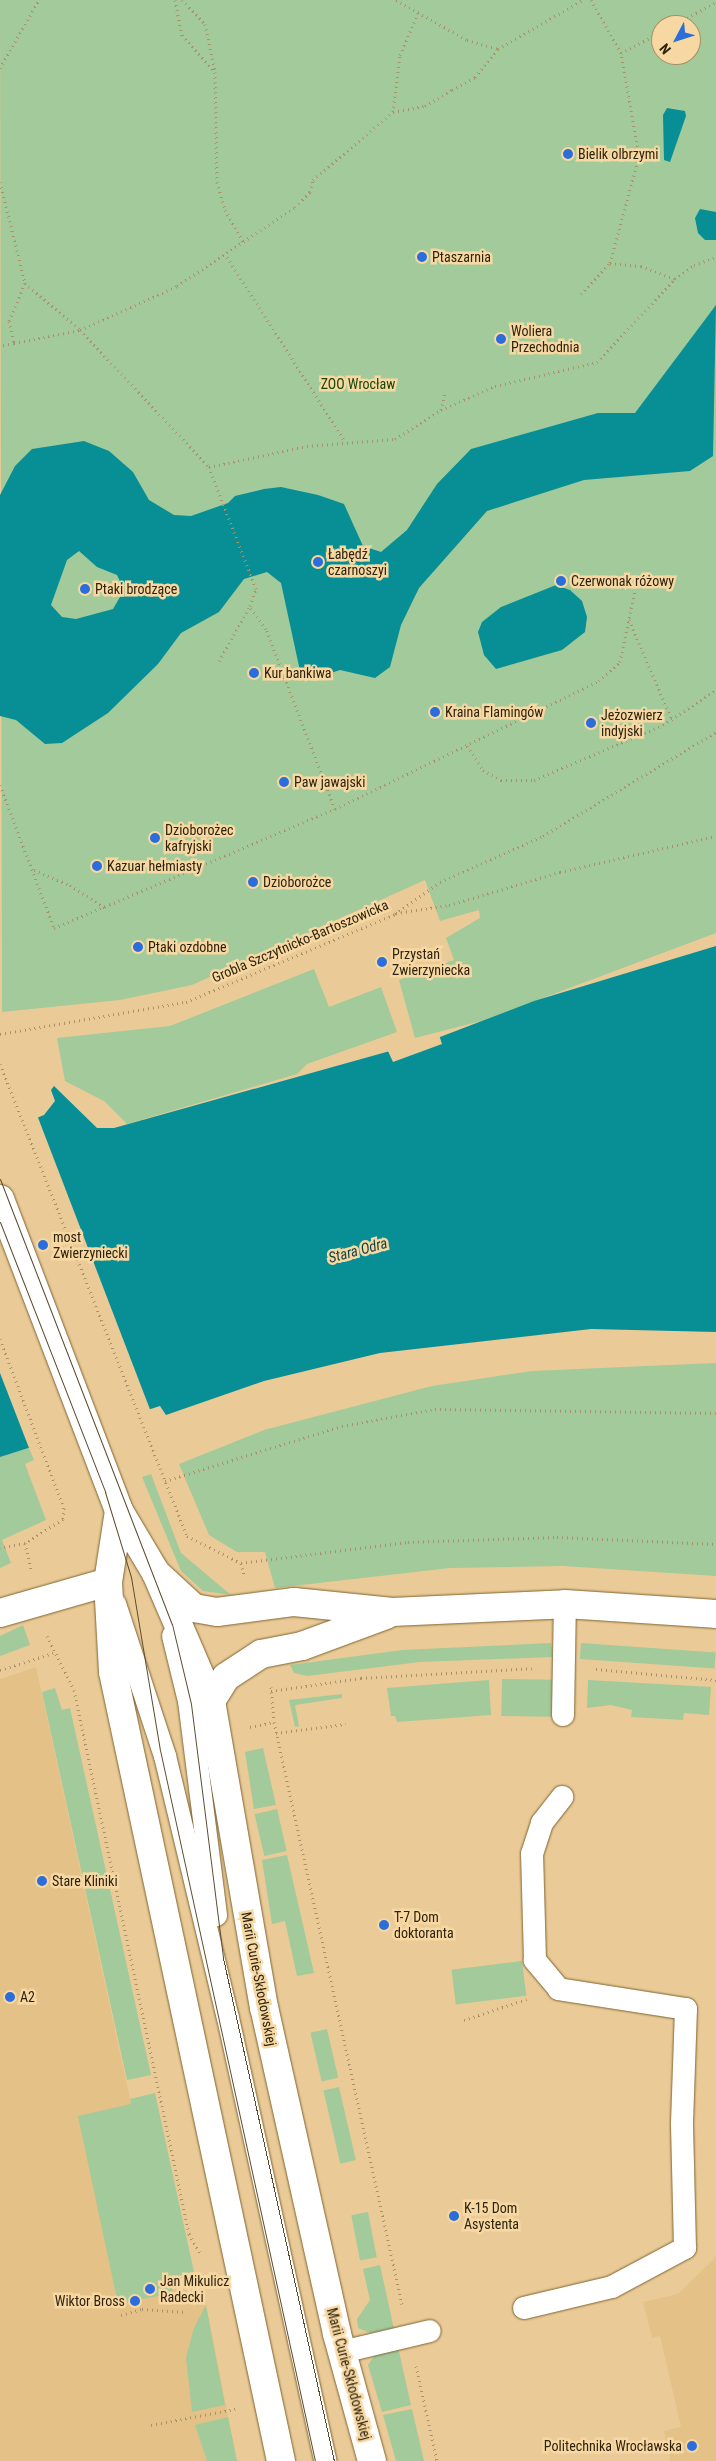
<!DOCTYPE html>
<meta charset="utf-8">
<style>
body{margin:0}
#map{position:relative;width:716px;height:2461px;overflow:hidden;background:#eacb97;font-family:"Roboto Condensed",sans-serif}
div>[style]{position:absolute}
.built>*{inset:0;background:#e4c186}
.green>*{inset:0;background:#a2ca9a;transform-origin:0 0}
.water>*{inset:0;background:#088f95}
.pier>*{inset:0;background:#eacb97}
.path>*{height:3px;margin-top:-1.5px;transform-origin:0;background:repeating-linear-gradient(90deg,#a99168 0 1px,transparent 0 5px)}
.roads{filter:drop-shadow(0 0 1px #806432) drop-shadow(0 0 1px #806432)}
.lane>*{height:22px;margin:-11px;padding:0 11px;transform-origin:11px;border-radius:11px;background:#fff}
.street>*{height:28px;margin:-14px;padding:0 14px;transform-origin:14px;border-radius:14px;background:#fff}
.secondary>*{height:28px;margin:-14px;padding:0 14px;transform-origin:14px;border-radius:14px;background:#fff}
.tram>*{height:1px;margin:-0.5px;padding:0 0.5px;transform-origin:0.5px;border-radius:0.5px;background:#5a4b2e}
.dots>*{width:14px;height:14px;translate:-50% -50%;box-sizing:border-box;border:2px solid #f7d8a3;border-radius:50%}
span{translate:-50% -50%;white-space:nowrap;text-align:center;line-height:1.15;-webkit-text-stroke:5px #f7d8a3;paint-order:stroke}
.poi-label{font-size:14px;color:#2e230e}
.left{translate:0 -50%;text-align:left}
.right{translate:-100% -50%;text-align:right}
.park-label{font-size:14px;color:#154608}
.street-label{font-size:14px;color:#2e230e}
.water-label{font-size:15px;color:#0c3f42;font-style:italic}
.north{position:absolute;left:651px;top:15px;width:50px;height:50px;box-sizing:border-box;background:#f7d8a3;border:1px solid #a79067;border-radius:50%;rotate:230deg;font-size:14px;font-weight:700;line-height:20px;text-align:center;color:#2e230e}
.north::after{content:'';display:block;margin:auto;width:18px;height:22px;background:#2b6dda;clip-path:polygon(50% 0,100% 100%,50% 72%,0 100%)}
</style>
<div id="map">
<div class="built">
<i style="clip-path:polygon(36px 1667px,169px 2278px,206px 2305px,237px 2461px,0 2461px,0 1679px)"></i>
<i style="clip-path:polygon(716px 2257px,716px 2461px,670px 2461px,664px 2431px,681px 2427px,660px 2336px,652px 2338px,643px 2302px,678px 2294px)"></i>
</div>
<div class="green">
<i style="clip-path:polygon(evenodd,0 0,716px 0,716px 933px,481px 1021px,415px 1038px,399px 980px,454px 960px,446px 938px,480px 918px,479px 910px,440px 921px,425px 880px,192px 985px,120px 1000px,2px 1012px,0 0,661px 25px,691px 25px,691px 55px,661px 55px,661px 25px)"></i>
<i style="clip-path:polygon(314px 969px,329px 1007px,381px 987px,397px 1032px,307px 1064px,297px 1074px,127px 1124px,104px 1101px,65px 1081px,57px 1038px,170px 1026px)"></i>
<i style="clip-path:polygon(716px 1363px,716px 1576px,563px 1566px,450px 1568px,275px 1588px,265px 1552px,237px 1552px,209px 1535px,179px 1464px,264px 1430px,432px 1386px,532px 1371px)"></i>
<i style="clip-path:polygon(28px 1446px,34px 1460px,25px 1464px,46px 1520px,2px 1540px,11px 1563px,0 1568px,0 1457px)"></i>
<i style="clip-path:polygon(151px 1474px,181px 1553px,231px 1595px,203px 1591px,181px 1571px,142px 1477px)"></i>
<i style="clip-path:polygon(23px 1625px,30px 1645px,0 1656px,0 1636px)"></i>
<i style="clip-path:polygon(551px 1643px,553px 1657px,420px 1662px,307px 1676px,294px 1673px,290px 1665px,402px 1650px)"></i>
<i style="left:581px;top:1643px;width:135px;height:16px;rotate:4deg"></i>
<i style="left:502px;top:1679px;width:50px;height:37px;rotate:1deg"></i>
<i style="clip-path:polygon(489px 1680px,491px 1715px,397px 1722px,395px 1716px,391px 1716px,387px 1688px)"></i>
<i style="clip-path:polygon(588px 1680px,711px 1687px,709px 1715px,684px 1713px,683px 1720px,631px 1717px,632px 1710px,611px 1705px,587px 1708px)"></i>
<i style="clip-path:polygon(55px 1688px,62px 1710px,70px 1708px,151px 2075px,127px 2080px,42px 1692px)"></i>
<i style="clip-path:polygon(342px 1694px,342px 1698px,295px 1705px,299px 1726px,295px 1727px,289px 1700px)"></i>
<i style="clip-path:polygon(263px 1748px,276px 1805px,254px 1809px,245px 1752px)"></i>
<i style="left:277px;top:1809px;width:43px;height:23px;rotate:77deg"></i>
<i style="clip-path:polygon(287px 1855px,314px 1973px,297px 1976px,285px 1921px,272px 1924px,262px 1860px)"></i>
<i style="left:522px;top:1961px;width:35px;height:71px;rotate:83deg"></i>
<i style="left:327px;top:2029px;width:50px;height:17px;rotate:77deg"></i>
<i style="left:339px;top:2087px;width:75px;height:16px;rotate:77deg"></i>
<i style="clip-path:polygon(155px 2093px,194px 2272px,169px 2278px,173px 2293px,118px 2304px,78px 2116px,131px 2104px,130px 2099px)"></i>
<i style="left:368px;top:2212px;width:46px;height:17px;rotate:79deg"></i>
<i style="clip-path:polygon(380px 2265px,394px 2329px,370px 2333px,358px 2328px,357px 2319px,370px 2300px,363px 2269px)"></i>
<i style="clip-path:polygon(206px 2305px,225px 2405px,192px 2412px,186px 2357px,194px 2328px)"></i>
<i style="clip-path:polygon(398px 2347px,411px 2405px,382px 2412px,368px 2365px,377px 2352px)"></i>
<i style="clip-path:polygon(412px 2409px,424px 2461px,396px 2461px,383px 2415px)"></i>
<i style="clip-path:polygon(228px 2417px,237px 2461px,207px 2461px,195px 2425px)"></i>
</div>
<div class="water">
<i style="clip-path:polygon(667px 108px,685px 111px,686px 116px,670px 162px,664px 160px,663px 115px)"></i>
<i style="clip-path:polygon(700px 209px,716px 212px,716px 240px,705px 240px,698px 233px,695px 218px)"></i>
<i style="clip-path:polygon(evenodd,716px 305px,713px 456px,690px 471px,584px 480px,487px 511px,419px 588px,401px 625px,390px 667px,375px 678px,340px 670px,316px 678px,300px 671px,281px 583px,267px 572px,244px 579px,219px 612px,181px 633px,158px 664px,108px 713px,62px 743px,45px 744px,16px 720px,0 716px,0 495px,15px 466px,32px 449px,84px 441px,109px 451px,133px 472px,149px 500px,174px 515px,191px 516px,228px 503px,235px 496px,264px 489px,281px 487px,318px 495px,344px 504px,363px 546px,381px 552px,407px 530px,437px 484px,471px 449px,598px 413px,635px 413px,716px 305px,79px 551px,97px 567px,117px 575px,124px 590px,113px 609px,76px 619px,62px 617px,51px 605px,67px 560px,79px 551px)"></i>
<i style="clip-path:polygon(556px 585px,570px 590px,582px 601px,587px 617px,585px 632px,562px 650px,496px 669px,484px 655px,478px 632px,482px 622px,501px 607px)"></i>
<i style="clip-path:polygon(716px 946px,716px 1332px,591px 1329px,380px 1353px,264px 1381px,166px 1415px,160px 1406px,0 1457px,0 1133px,44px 1115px,55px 1101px,51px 1090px,54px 1086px,97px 1128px,114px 1128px,440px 1037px,534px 1001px)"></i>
</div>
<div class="pier">
<i style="clip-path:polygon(439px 1035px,442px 1044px,393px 1062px,387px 1049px)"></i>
<i style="clip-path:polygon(37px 1115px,151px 1412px,29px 1448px,0 1373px,0 1130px)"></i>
</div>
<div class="path">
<i style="left:175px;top:0;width:36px;rotate:79deg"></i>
<i style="left:182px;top:35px;width:50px;rotate:48.3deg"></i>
<i style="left:215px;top:72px;width:110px;rotate:89deg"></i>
<i style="left:217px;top:182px;width:29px;rotate:74deg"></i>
<i style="left:225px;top:210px;width:39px;rotate:60deg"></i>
<i style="left:182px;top:0;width:33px;rotate:46deg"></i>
<i style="left:205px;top:24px;width:48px;rotate:78deg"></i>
<i style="left:396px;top:0;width:81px;rotate:29.4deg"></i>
<i style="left:467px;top:40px;width:32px;rotate:16deg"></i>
<i style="left:674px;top:25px;width:48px;rotate:-28.7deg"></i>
<i style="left:621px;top:53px;width:45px;rotate:-27.7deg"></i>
<i style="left:0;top:68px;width:78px;rotate:-60.2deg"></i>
<i style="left:393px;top:112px;width:57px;rotate:-83deg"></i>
<i style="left:400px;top:55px;width:46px;rotate:-66.8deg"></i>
<i style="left:0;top:182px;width:104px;rotate:76.1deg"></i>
<i style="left:25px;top:283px;width:41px;rotate:112.8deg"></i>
<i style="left:9px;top:321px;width:23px;rotate:77deg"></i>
<i style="left:14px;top:343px;width:14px;rotate:168deg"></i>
<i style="left:227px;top:257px;width:217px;rotate:57.4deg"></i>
<i style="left:610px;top:263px;width:31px;rotate:6deg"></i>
<i style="left:641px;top:266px;width:36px;rotate:21deg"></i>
<i style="left:675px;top:279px;width:24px;rotate:-36deg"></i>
<i style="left:694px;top:265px;width:23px;rotate:-20deg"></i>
<i style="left:25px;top:283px;width:72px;rotate:40.5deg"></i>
<i style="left:80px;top:330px;width:107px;rotate:-24.4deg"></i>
<i style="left:177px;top:286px;width:142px;rotate:-33.8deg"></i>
<i style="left:295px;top:207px;width:21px;rotate:-45deg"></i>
<i style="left:310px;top:192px;width:12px;rotate:-76deg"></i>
<i style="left:313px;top:180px;width:105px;rotate:-40.4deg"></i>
<i style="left:393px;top:112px;width:33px;rotate:-11deg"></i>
<i style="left:425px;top:106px;width:31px;rotate:-31deg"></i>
<i style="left:452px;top:90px;width:26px;rotate:-29deg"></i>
<i style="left:475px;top:77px;width:36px;rotate:-51deg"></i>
<i style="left:498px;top:49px;width:98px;rotate:-30deg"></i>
<i style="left:581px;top:294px;width:42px;rotate:-46.9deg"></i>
<i style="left:610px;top:263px;width:111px;rotate:-74.8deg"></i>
<i style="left:639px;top:156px;width:105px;rotate:-99.9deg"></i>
<i style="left:621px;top:53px;width:61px;rotate:-119.5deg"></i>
<i style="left:14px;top:343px;width:67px;rotate:-11.1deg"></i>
<i style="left:80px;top:330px;width:188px;rotate:46.7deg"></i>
<i style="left:441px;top:410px;width:17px;rotate:-77deg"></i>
<i style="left:629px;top:620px;width:109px;rotate:66.7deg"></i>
<i style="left:219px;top:661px;width:63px;rotate:-60.6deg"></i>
<i style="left:467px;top:746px;width:29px;rotate:56deg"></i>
<i style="left:483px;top:770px;width:21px;rotate:29deg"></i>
<i style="left:501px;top:780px;width:33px"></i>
<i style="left:534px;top:780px;width:140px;rotate:-23.1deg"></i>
<i style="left:663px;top:725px;width:64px;rotate:-33.4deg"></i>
<i style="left:0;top:785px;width:153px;rotate:69.3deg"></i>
<i style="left:54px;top:928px;width:305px;rotate:-23deg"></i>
<i style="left:335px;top:809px;width:293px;rotate:-25.9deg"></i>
<i style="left:599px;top:681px;width:28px;rotate:-42deg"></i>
<i style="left:620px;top:662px;width:74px;rotate:-78.2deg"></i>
<i style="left:335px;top:809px;width:193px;rotate:-111deg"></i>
<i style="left:266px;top:629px;width:28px;rotate:-125deg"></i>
<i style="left:250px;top:606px;width:18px;rotate:-71deg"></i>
<i style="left:256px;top:589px;width:131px;rotate:-111.1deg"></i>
<i style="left:209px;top:467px;width:100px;rotate:-12.1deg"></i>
<i style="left:307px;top:446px;width:88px;rotate:-4.5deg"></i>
<i style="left:395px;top:439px;width:54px;rotate:-32.2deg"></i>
<i style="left:441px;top:410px;width:59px;rotate:-24deg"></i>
<i style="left:495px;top:386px;width:105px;rotate:-13.2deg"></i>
<i style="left:597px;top:362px;width:114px;rotate:-46.8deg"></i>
<i style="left:34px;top:870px;width:39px;rotate:23deg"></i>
<i style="left:70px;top:885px;width:42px;rotate:33.3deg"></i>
<i style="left:396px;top:913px;width:54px;rotate:-8.6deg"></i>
<i style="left:449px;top:905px;width:116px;rotate:-16.6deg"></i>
<i style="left:560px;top:872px;width:160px;rotate:-13deg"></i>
<i style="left:0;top:1034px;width:189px;rotate:-9.8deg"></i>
<i style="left:186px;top:1002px;width:227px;rotate:-22.8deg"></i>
<i style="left:395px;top:914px;width:55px;rotate:-35.4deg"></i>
<i style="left:440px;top:882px;width:113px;rotate:-24.1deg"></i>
<i style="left:543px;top:836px;width:202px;rotate:-31deg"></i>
<i style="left:0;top:1064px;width:508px;rotate:68.39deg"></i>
<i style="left:187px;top:1536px;width:60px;rotate:26.6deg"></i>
<i style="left:241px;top:1563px;width:12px;rotate:76deg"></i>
<i style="left:0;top:1339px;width:181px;rotate:69.3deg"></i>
<i style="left:64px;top:1508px;width:11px;rotate:95deg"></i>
<i style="left:63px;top:1519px;width:45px;rotate:147.7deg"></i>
<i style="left:25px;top:1543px;width:25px;rotate:169deg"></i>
<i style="left:165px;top:1481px;width:185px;rotate:-17.3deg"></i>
<i style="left:342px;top:1426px;width:95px;rotate:-10.4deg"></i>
<i style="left:435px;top:1409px;width:281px;rotate:0.8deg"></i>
<i style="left:25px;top:1543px;width:27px;rotate:77deg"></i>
<i style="left:241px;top:1563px;width:168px;rotate:-7.2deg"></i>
<i style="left:408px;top:1542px;width:149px;rotate:-1.9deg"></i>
<i style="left:557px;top:1537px;width:159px;rotate:2.5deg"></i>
<i style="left:47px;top:1636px;width:60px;rotate:63.4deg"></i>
<i style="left:74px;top:1690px;width:556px;rotate:78.06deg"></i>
<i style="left:189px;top:2234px;width:22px;rotate:60deg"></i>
<i style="left:596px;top:1669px;width:121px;rotate:5.2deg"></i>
<i style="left:0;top:1670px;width:56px;rotate:-17.8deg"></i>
<i style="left:271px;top:1687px;width:35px;rotate:85deg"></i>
<i style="left:274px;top:1722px;width:596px;rotate:77.6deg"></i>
<i style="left:271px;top:1691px;width:91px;rotate:-8.2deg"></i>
<i style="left:361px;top:1678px;width:171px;rotate:-3.3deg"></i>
<i style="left:250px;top:1727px;width:24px;rotate:-12deg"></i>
<i style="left:276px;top:1733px;width:70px;rotate:-7.4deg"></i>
<i style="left:464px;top:2020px;width:66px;rotate:-18.4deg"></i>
<i style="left:121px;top:2315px;width:22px;rotate:-16deg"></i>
<i style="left:142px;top:2309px;width:43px;rotate:4deg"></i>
<i style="left:416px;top:2366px;width:97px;rotate:77.5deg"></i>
<i style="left:151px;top:2425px;width:86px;rotate:-10.8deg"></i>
</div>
<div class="roads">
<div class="lane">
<i style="left:115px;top:1604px;width:160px;rotate:71.8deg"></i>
<i style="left:165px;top:1756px;width:269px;rotate:76.5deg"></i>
<i style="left:228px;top:2018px;width:453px;rotate:77.6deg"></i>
<i style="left:173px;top:1636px;width:67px;rotate:76.2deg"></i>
<i style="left:189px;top:1701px;width:216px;rotate:82.8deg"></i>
<i style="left:563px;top:1715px;width:111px;rotate:-89deg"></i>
<i style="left:524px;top:2308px;width:90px;rotate:-13.4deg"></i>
<i style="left:612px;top:2287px;width:83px;rotate:-28.1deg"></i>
<i style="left:685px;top:2248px;width:125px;rotate:-91.4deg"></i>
<i style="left:682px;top:2123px;width:114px;rotate:-88deg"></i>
<i style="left:686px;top:2009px;width:129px;rotate:-171.1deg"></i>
<i style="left:559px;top:1989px;width:38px;rotate:-130deg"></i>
<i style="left:535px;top:1960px;width:106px;rotate:-91.6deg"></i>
<i style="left:532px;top:1854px;width:33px;rotate:-72deg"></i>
<i style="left:542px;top:1823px;width:33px;rotate:-52deg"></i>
<i style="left:342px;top:2352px;width:90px;rotate:-13.4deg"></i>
</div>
<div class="street">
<i style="left:156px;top:1573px;width:52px;rotate:42.6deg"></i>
<i style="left:194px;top:1608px;width:23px;rotate:10deg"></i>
<i style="left:217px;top:1612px;width:78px;rotate:-7.4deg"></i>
<i style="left:294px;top:1602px;width:99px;rotate:5.8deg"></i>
<i style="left:392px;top:1612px;width:173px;rotate:-2.6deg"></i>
<i style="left:565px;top:1604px;width:151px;rotate:3.8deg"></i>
<i style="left:0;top:1613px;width:112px;rotate:-16deg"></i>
<i style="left:211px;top:1701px;width:28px;rotate:-58deg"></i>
<i style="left:226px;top:1677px;width:42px;rotate:-33.3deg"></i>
<i style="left:261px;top:1654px;width:42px;rotate:-11deg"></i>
<i style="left:302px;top:1646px;width:90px;rotate:-20.3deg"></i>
</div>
<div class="secondary">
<i style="left:0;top:1199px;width:334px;rotate:69.1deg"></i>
<i style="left:119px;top:1511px;width:72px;rotate:59.2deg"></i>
<i style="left:156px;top:1573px;width:139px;rotate:66.7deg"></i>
<i style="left:211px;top:1701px;width:311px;rotate:80.2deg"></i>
<i style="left:264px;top:2007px;width:335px;rotate:77.4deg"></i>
<i style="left:337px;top:2334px;width:132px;rotate:74.6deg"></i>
<i style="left:119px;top:1511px;width:72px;rotate:98.8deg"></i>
<i style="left:108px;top:1582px;width:90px;rotate:86.8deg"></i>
<i style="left:113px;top:1672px;width:807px;rotate:77.98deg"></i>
</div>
</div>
<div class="tram">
<i style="left:0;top:1179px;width:477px;rotate:68.9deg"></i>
<i style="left:172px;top:1624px;width:82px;rotate:76.6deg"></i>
<i style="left:191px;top:1704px;width:256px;rotate:82.8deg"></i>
<i style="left:223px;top:1958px;width:515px;rotate:77.56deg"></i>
<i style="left:0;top:1222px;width:290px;rotate:68.7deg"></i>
<i style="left:105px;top:1492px;width:89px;rotate:73deg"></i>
<i style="left:131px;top:1577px;width:175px;rotate:80.5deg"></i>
<i style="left:160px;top:1750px;width:728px;rotate:77.7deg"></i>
</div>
<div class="dots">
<i style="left:568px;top:154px;background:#2b6dda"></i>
<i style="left:422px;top:257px;background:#2b6dda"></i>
<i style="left:501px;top:339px;background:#2b6dda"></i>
<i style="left:318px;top:562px;background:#2b6dda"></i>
<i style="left:561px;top:581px;background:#2b6dda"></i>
<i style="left:85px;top:589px;background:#2b6dda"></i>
<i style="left:254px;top:673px;background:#2b6dda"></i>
<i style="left:435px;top:712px;background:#2b6dda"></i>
<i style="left:591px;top:723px;background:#2b6dda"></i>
<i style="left:284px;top:782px;background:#2b6dda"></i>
<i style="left:155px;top:838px;background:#2b6dda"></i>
<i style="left:97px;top:866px;background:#2b6dda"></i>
<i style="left:253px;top:882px;background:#2b6dda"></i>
<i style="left:138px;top:947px;background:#2b6dda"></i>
<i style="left:382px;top:962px;background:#2b6dda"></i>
<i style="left:43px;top:1245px;background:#2b6dda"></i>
<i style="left:42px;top:1881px;background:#2b6dda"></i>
<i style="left:384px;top:1925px;background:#2b6dda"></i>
<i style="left:10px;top:1997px;background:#2b6dda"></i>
<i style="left:454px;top:2216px;background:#2b6dda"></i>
<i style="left:150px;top:2289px;background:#2b6dda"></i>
<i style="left:135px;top:2301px;background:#2b6dda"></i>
<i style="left:692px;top:2446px;background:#2b6dda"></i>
</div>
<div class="poi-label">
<span class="left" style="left:578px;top:154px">Bielik olbrzymi</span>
<span class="left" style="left:432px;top:257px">Ptaszarnia</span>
<span class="left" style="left:511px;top:339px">Woliera<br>Przechodnia</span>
<span class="left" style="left:328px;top:562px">Łabędź<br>czarnoszyi</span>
<span class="left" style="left:571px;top:581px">Czerwonak różowy</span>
<span class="left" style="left:95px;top:589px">Ptaki brodzące</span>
<span class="left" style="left:264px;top:673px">Kur bankiwa</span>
<span class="left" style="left:445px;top:712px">Kraina Flamingów</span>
<span class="left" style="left:601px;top:723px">Jeżozwierz<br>indyjski</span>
<span class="left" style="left:294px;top:782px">Paw jawajski</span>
<span class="left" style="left:165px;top:838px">Dzioborożec<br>kafryjski</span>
<span class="left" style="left:107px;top:866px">Kazuar hełmiasty</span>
<span class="left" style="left:263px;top:882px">Dzioborożce</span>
<span class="left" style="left:148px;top:947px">Ptaki ozdobne</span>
<span class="left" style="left:392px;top:962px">Przystań<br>Zwierzyniecka</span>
<span class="left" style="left:53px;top:1245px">most<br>Zwierzyniecki</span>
<span class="left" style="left:52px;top:1881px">Stare Kliniki</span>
<span class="left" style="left:394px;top:1925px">T-7 Dom<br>doktoranta</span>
<span class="left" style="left:20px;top:1997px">A2</span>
<span class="left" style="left:464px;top:2216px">K-15 Dom<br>Asystenta</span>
<span class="left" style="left:160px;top:2289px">Jan Mikulicz<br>Radecki</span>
<span class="right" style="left:125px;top:2301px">Wiktor Bross</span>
<span class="right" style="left:682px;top:2446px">Politechnika Wrocławska</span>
</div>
<div class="park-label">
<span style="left:358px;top:384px">ZOO Wrocław</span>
</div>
<div class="street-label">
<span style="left:300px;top:941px;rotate:-23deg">Grobla Szczytnicko-Bartoszowicka</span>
<span style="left:259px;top:1979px;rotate:79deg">Marii Curie-Skłodowskiej</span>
<span style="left:349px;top:2374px;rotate:75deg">Marii Curie-Skłodowskiej</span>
</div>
<div class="water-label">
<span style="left:358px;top:1251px;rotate:-15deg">Stara Odra</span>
</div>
<div class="north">N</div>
</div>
